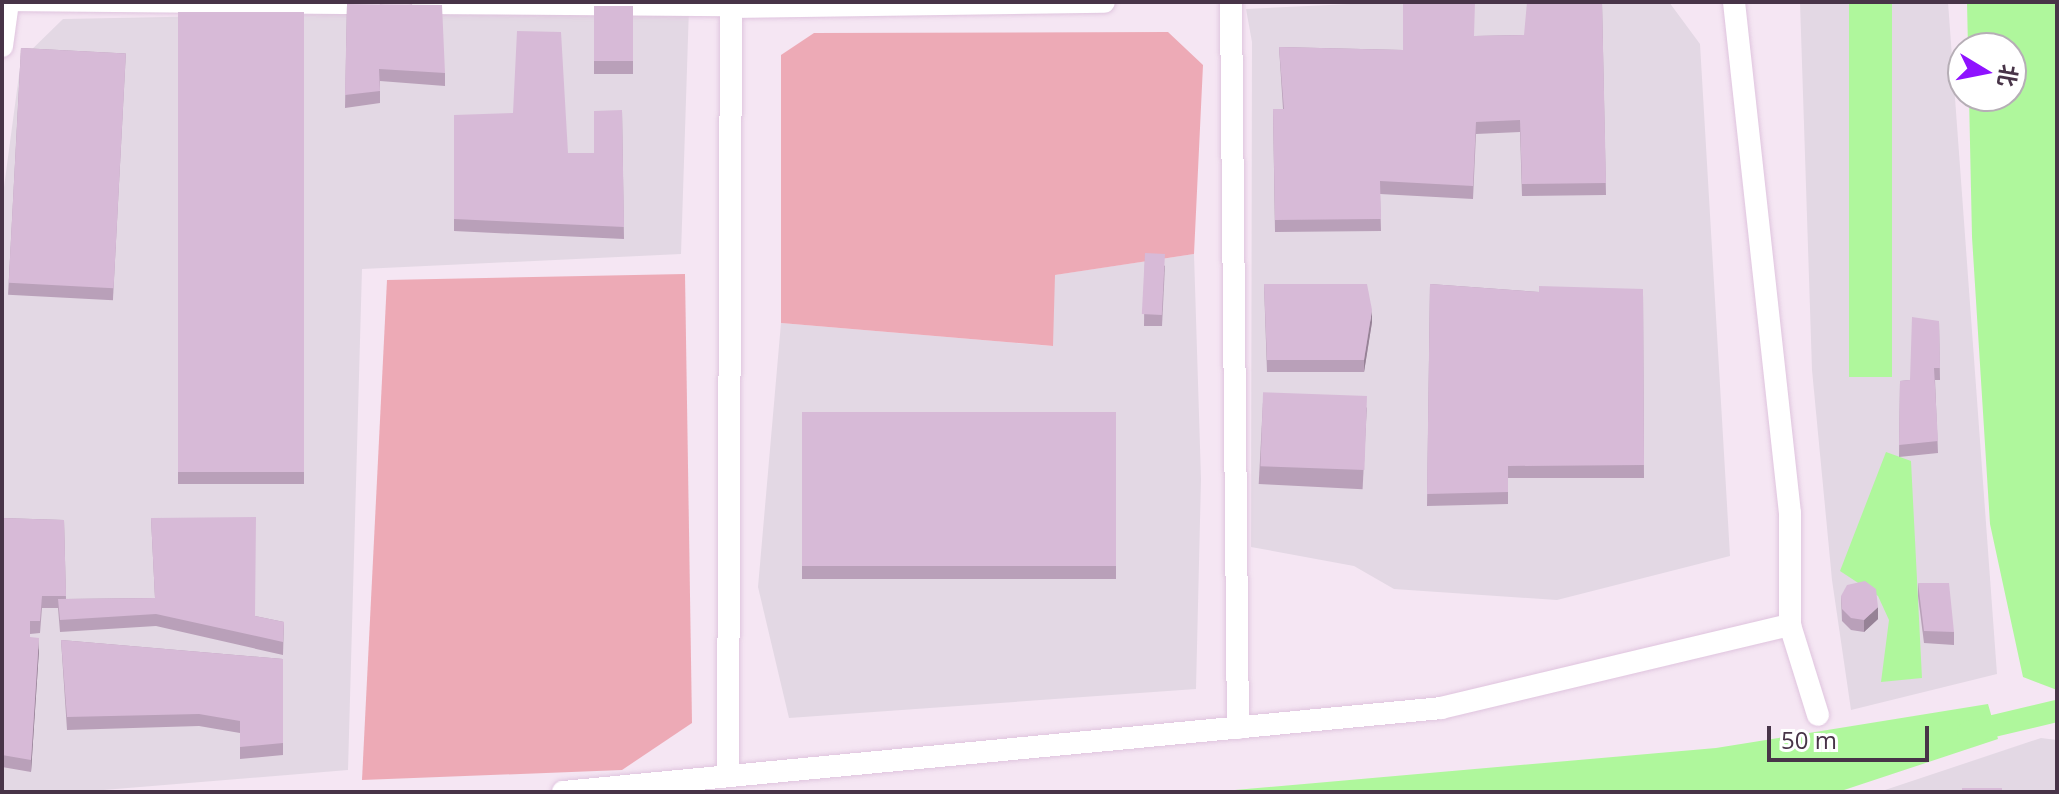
<!DOCTYPE html>
<meta charset="utf-8">
<style>
body{margin:0}
#map{position:relative;width:2059px;height:794px;overflow:hidden;background:#f5e6f3;font-family:"Open Sans","Noto Sans SC",sans-serif}
div>[style]{position:absolute}
.industrial>*{inset:0;background:#e3d8e4}
.green>*{inset:0;background:#edaab6}
.water>*{inset:0;background:#aff79c;transform-origin:0 0}
.canal>*{height:22px;margin:-11px;padding:0 11px;transform-origin:11px;border-radius:11px;background:#aff79c}
.roads{filter:drop-shadow(0 0 2px #dfc4de) drop-shadow(0 0 2px #dfc4de)}
.minor>*{height:18px;margin:-9px;padding:0 9px;transform-origin:9px;border-radius:9px;background:#fff}
.tertiary>*{height:22px;margin:-11px;padding:0 11px;transform-origin:11px;border-radius:11px;background:#fff}
.wall>*{inset:0;background:#b9a0b9;transform-origin:0 0}
.shaded-wall>*{inset:0;background:#968296}
.building>*{inset:0;background:#d7bad7;transform-origin:0 0}
span{translate:-50% -50%;white-space:nowrap;text-align:center;line-height:1.15;-webkit-text-stroke:7px #fff;paint-order:stroke}
.frame{position:absolute;inset:0;border:4px solid #483448;pointer-events:none}
.north{position:absolute;left:1947px;top:32px;width:80px;height:80px;box-sizing:border-box;background:#fff;border:2px solid #b6aeb6;border-radius:50%;rotate:100deg;font-size:22px;font-weight:700;line-height:32px;text-align:center;color:#483448}
.north::after{content:'';display:block;margin:auto;width:28px;height:36px;background:#8f12ff;clip-path:polygon(50% 0,100% 100%,50% 72%,0 100%)}
.scale{position:absolute;left:1767px;top:726px;width:162px;height:36px;box-sizing:border-box;border:4px solid #483448;border-top:0;padding-left:10px;font-size:24px;line-height:28px;white-space:nowrap;color:#483448;-webkit-text-stroke:6px #fff;paint-order:stroke}
</style>
<div id="map">
<div class="industrial">
<i style="clip-path:polygon(1394px 2px,1669px 2px,1700px 44px,1730px 556px,1557px 600px,1394px 589px,1354px 566px,1251px 547px,1252px 42px,1246px 9px)"></i>
<i style="clip-path:polygon(1800px 2px,1948px 2px,1997px 674px,1851px 710px,1832px 580px,1812px 370px)"></i>
<i style="clip-path:polygon(689px 7px,681px 254px,362px 269px,348px 770px,79px 792px,2px 792px,2px 202px,21px 60px,63px 19px)"></i>
<i style="clip-path:polygon(1194px 254px,1201px 479px,1196px 689px,789px 718px,758px 587px,781px 323px,1052px 346px,1054px 275px)"></i>
<i style="clip-path:polygon(2041px 738px,2057px 740px,2057px 792px,1879px 792px)"></i>
</div>
<div class="green">
<i style="clip-path:polygon(1168px 32px,1203px 65px,1194px 254px,1055px 275px,1053px 346px,781px 323px,781px 55px,814px 33px)"></i>
<i style="clip-path:polygon(685px 274px,692px 723px,622px 770px,362px 780px,387px 280px)"></i>
</div>
<div class="water">
<i style="left:1849px;top:2px;width:43px;height:375px"></i>
<i style="clip-path:polygon(1967px 2px,2057px 2px,2057px 690px,2023px 677px,1990px 524px,1972px 237px,1969px 96px,2011px 96px,2011px 48px,1968px 48px)"></i>
<i style="clip-path:polygon(1886px 452px,1911px 461px,1922px 678px,1881px 682px,1889px 620px,1878px 596px,1840px 571px)"></i>
<i style="clip-path:polygon(1988px 704px,1998px 739px,1838px 792px,1212px 792px,1716px 748px)"></i>
</div>
<div class="canal">
<i style="left:1968px;top:732px;width:91px;rotate:-13.3deg"></i>
</div>
<div class="roads">
<div class="minor">
<i style="left:2px;top:2px;width:369px;rotate:0.5deg"></i>
<i style="left:421px;top:5px;width:310px;rotate:0.4deg"></i>
</div>
<div class="tertiary">
<i style="left:1231px;top:2px;width:726px;rotate:89.45deg"></i>
<i style="left:1734px;top:2px;width:514px;rotate:83.75deg"></i>
<i style="left:1790px;top:513px;width:112px;rotate:90deg"></i>
<i style="left:1790px;top:625px;width:94px;rotate:72.7deg"></i>
<i style="left:731px;top:7px;width:373px;rotate:-0.8deg"></i>
<i style="left:2px;top:46px;width:44px;rotate:-82.2deg"></i>
<i style="left:728px;top:773px;width:771px;rotate:-89.78deg"></i>
<i style="left:563px;top:792px;width:882px;rotate:-5.46deg"></i>
<i style="left:1441px;top:708px;width:359px;rotate:-13.4deg"></i>
</div>
</div>
<div class="wall">
<i style="clip-path:polygon(1602px 2px,1606px 195px,1522px 196px,1520px 132px,1476px 134px,1473px 199px,1380px 194px,1381px 231px,1275px 232px,1273px 109px,1283px 109px,1279px 47px,1403px 50px,1475px 36px,1524px 35px)"></i>
<i style="clip-path:polygon(347px 4px,445px 73px,445px 86px,380px 81px,380px 103px,345px 108px)"></i>
<i style="left:594px;top:6px;width:39px;height:68px"></i>
<i style="left:178px;top:12px;width:126px;height:472px"></i>
<i style="left:21px;top:48px;width:105px;height:247px;rotate:3deg"></i>
<i style="clip-path:polygon(622px 110px,624px 239px,454px 231px,454px 115px,568px 153px,594px 153px)"></i>
<i style="clip-path:polygon(1145px 253px,1165px 266px,1162px 326px,1144px 326px)"></i>
<i style="clip-path:polygon(1264px 284px,1372px 322px,1364px 372px,1267px 372px)"></i>
<i style="clip-path:polygon(1430px 284px,1539px 292px,1643px 289px,1644px 478px,1508px 478px,1508px 504px,1427px 506px)"></i>
<i style="clip-path:polygon(1939px 321px,1940px 380px,1935px 380px,1938px 453px,1899px 457px,1900px 381px,1910px 380px)"></i>
<i style="left:1263px;top:402px;width:104px;height:82px;rotate:3deg"></i>
<i style="left:1116px;top:412px;width:167px;height:314px;rotate:90deg"></i>
<i style="clip-path:polygon(2px 518px,64px 520px,66px 599px,155px 598px,151px 518px,255px 616px,284px 622px,283px 655px,156px 626px,60px 632px,58px 608px,42px 608px,40px 633px,30px 634px,30px 637px,39px 650px,31px 772px,2px 767px)"></i>
<i style="clip-path:polygon(1918px 583px,1954px 632px,1954px 645px,1924px 643px,1918px 596px)"></i>
<i style="clip-path:polygon(1841px 596px,1878px 619px,1864px 632px,1851px 630px,1842px 621px)"></i>
<i style="clip-path:polygon(61px 640px,283px 659px,283px 755px,240px 759px,240px 733px,199px 726px,67px 730px)"></i>
</div>
<div class="shaded-wall">
<i style="clip-path:polygon(1372px 310px,1372px 322px,1364px 372px,1364px 360px)"></i>
<i style="clip-path:polygon(1878px 607px,1878px 619px,1864px 632px,1864px 620px)"></i>
<i style="clip-path:polygon(39px 638px,39px 650px,31px 772px,31px 760px)"></i>
</div>
<div class="building">
<i style="clip-path:polygon(1403px 2px,1475px 2px,1474px 36px,1524px 35px,1527px 2px,1602px 2px,1606px 183px,1522px 184px,1520px 120px,1476px 122px,1473px 186px,1380px 181px,1381px 219px,1275px 220px,1273px 109px,1284px 109px,1279px 47px,1403px 50px)"></i>
<i style="clip-path:polygon(347px 4px,442px 5px,445px 73px,379px 69px,380px 91px,345px 95px)"></i>
<i style="left:594px;top:6px;width:39px;height:55px"></i>
<i style="left:178px;top:12px;width:126px;height:460px"></i>
<i style="clip-path:polygon(517px 31px,561px 32px,568px 153px,594px 153px,594px 111px,622px 110px,624px 227px,454px 219px,454px 115px,513px 113px)"></i>
<i style="left:21px;top:48px;width:105px;height:235px;rotate:3deg"></i>
<i style="left:1145px;top:253px;width:20px;height:61px;rotate:3deg"></i>
<i style="clip-path:polygon(1264px 284px,1367px 284px,1372px 310px,1364px 360px,1267px 360px)"></i>
<i style="clip-path:polygon(1430px 284px,1539px 292px,1539px 286px,1643px 289px,1644px 465px,1508px 466px,1508px 492px,1427px 494px)"></i>
<i style="clip-path:polygon(1912px 317px,1939px 321px,1940px 368px,1934px 368px,1938px 441px,1899px 445px,1900px 381px,1910px 380px)"></i>
<i style="left:1367px;top:396px;width:74px;height:104px;rotate:92deg"></i>
<i style="left:1116px;top:412px;width:154px;height:314px;rotate:90deg"></i>
<i style="clip-path:polygon(256px 517px,255px 616px,284px 622px,283px 642px,156px 614px,60px 620px,58px 599px,155px 598px,151px 518px)"></i>
<i style="clip-path:polygon(2px 518px,64px 520px,66px 596px,42px 596px,40px 621px,30px 621px,30px 637px,39px 638px,31px 760px,2px 755px)"></i>
<i style="clip-path:polygon(1865px 581px,1876px 589px,1878px 607px,1864px 620px,1851px 618px,1842px 609px,1841px 596px,1847px 585px)"></i>
<i style="clip-path:polygon(1918px 583px,1949px 583px,1954px 632px,1924px 631px)"></i>
<i style="clip-path:polygon(61px 640px,283px 659px,283px 743px,240px 747px,240px 721px,199px 714px,67px 717px)"></i>
<i style="clip-path:polygon(2056px 727px,2057px 792px,2055px 792px)"></i>
<i style="left:1962px;top:788px;width:40px;height:4px"></i>
</div>
<div class="frame"></div>
<div class="north">北</div>
<div class="scale">50 m</div>
</div>
